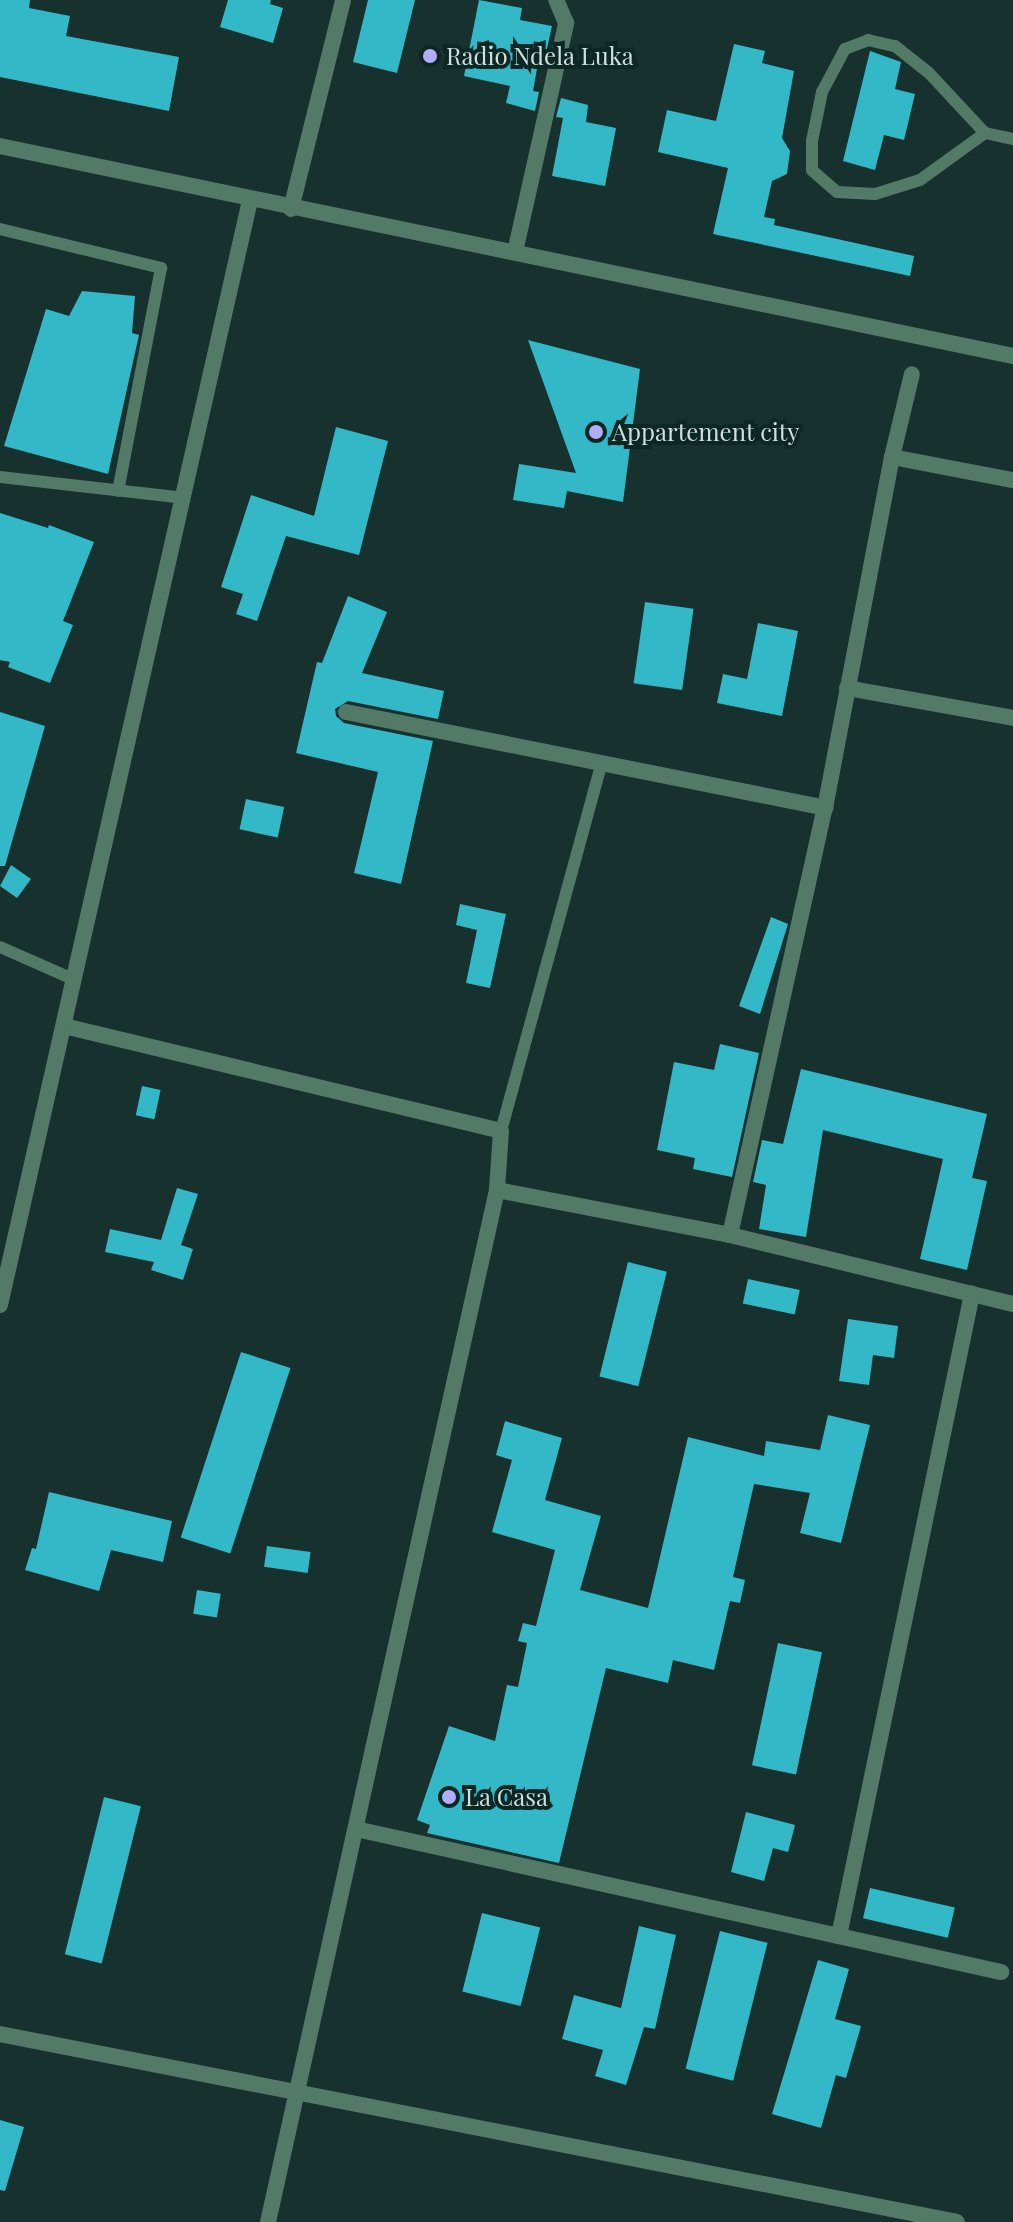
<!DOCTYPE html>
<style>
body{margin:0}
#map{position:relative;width:1013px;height:2222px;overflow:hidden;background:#17312e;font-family:"Playfair Display",serif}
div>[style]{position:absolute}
.building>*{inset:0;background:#32b8c6;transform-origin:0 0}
.lane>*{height:12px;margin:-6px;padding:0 6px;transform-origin:6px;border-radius:6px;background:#537967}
.street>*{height:16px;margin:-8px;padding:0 8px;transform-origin:8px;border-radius:8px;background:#537967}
.dots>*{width:22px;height:22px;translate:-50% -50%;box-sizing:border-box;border:4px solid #0c2724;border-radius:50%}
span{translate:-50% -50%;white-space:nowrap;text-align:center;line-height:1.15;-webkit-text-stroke:8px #0c2724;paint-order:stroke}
.poi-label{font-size:24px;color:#cfdfdc}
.left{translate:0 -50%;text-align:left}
</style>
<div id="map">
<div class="building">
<i style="clip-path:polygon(0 0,30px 0,29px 8px,70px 16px,66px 36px,179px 57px,169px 111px,0 77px)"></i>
<i style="clip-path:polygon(228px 0,271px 0,270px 4px,283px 8px,273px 43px,220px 27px)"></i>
<i style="clip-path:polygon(368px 0,415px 0,397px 73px,353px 62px)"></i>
<i style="clip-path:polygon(479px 0,522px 8px,520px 20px,552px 26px,546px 53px,540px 52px,533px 91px,539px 92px,535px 111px,506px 103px,510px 86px,464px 76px)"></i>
<i style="clip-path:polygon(734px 44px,765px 51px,762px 63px,794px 71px,782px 138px,790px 151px,787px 174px,772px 181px,764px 217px,775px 219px,774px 225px,914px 256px,910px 276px,713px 234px,728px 168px,658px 152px,667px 110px,716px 121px)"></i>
<i style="clip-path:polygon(870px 51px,901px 62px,895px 89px,915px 94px,904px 140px,884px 135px,875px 170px,843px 161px)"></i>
<i style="clip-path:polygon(561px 98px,588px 105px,586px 122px,616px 128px,605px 186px,552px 176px,563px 118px,556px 117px)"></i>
<i style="clip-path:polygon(82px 291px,135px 296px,132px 333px,139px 335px,108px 474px,4px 446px,46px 309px,69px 316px)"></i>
<i style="clip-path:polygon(528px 340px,640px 369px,623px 502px,567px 491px,564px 508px,513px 500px,519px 464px,576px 473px)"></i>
<i style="clip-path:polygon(336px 427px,388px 441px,359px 555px,286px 536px,257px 621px,236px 614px,243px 594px,221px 587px,251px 495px,314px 516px)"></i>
<i style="clip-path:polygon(0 513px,48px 528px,49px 525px,94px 542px,63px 621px,73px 625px,50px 683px,8px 667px,10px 662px,0 660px)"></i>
<i style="clip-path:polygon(348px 596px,387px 612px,362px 673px,444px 691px,438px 719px,348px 701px,335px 709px,336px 716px,344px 723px,433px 741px,401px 884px,354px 873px,378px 772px,296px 753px,317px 662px,322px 663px)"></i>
<i style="left:645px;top:602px;width:49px;height:82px;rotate:8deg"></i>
<i style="clip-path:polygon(758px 623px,798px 631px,782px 716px,717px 703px,723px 674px,747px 679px)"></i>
<i style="clip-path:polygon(0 712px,45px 726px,5px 866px,0 866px)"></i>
<i style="left:246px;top:799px;width:39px;height:31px;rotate:12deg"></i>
<i style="clip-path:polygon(11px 865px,31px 879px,17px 898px,0 886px)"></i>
<i style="clip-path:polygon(460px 904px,506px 914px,490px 988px,466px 983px,477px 930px,456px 925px)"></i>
<i style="clip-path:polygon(771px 917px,788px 924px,760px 1014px,739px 1006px)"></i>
<i style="clip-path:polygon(720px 1044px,759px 1053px,732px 1177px,693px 1169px,695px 1158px,657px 1150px,674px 1062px,714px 1070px)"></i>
<i style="clip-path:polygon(801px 1069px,987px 1114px,972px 1178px,987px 1181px,967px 1270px,920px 1259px,943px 1159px,823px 1130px,806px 1237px,759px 1229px,766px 1185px,753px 1182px,762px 1140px,783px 1144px)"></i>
<i style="left:142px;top:1086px;width:19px;height:30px;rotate:12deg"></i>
<i style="clip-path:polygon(177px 1188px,198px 1194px,181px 1245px,193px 1249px,183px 1280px,151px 1270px,154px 1262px,105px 1252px,110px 1229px,161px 1240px)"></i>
<i style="left:628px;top:1262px;width:40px;height:118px;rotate:14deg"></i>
<i style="left:748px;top:1279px;width:53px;height:25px;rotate:12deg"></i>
<i style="clip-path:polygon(848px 1319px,898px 1326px,894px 1358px,873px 1355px,869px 1385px,839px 1381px)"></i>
<i style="left:241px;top:1352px;width:52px;height:195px;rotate:18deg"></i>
<i style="clip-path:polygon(828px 1415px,870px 1425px,841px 1543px,800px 1533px,810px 1493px,754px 1484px,733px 1577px,745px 1580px,740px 1603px,730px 1601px,714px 1670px,673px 1660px,668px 1683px,606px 1668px,559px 1863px,427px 1833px,430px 1825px,417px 1820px,449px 1726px,495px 1741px,507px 1685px,518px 1687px,527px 1643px,518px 1641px,523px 1623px,536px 1626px,555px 1550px,492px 1532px,512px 1460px,496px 1455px,505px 1421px,562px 1438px,545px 1500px,601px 1516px,580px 1590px,648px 1608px,688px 1437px,764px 1456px,766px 1441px,820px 1450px)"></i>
<i style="clip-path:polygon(49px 1492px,172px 1521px,163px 1562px,111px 1550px,99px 1591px,25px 1570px,32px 1548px,36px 1549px)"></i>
<i style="left:267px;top:1546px;width:44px;height:21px;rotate:8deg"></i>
<i style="left:197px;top:1590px;width:24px;height:24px;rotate:9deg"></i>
<i style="left:778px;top:1643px;width:45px;height:125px;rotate:12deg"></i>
<i style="left:104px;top:1797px;width:38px;height:162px;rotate:14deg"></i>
<i style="clip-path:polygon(746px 1812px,795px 1825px,788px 1852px,773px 1848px,764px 1881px,731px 1872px)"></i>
<i style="left:870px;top:1888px;width:87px;height:31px;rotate:13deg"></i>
<i style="left:482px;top:1913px;width:60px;height:81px;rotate:14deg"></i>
<i style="clip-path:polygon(639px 1926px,676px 1935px,655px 2029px,644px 2027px,626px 2085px,595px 2076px,603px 2050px,562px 2039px,574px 1995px,621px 2008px)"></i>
<i style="left:720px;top:1931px;width:49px;height:142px;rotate:14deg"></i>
<i style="clip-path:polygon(818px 1960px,849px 1969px,835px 2019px,861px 2026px,846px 2078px,836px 2075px,821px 2128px,772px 2114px)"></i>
<i style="clip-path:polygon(0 2120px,24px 2127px,5px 2191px,0 2190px)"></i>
</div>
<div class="lane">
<i style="left:985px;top:133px;width:80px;rotate:144.1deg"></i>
<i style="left:920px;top:180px;width:47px;rotate:162.7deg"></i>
<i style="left:875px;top:194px;width:38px;rotate:-177deg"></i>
<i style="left:837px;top:192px;width:33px;rotate:-139deg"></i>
<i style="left:812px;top:170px;width:29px;rotate:-90deg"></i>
<i style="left:812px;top:141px;width:50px;rotate:-78.5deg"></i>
<i style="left:822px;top:92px;width:49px;rotate:-61.9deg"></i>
<i style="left:845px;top:49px;width:25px;rotate:-21deg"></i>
<i style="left:868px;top:40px;width:28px;rotate:13deg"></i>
<i style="left:895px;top:46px;width:43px;rotate:38.5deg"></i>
<i style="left:929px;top:73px;width:82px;rotate:47deg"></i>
<i style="left:985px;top:133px;width:29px;rotate:12deg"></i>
<i style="left:0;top:229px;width:166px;rotate:13.6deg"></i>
<i style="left:161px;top:268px;width:227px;rotate:100.9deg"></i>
<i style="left:0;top:477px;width:184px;rotate:6.5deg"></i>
<i style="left:0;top:947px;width:80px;rotate:23.7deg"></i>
<i style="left:501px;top:1131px;width:378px;rotate:-74.7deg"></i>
</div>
<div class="street">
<i style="left:0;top:146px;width:1035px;rotate:11.71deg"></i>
<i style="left:291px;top:209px;width:215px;rotate:-76deg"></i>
<i style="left:515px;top:252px;width:235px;rotate:-77.4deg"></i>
<i style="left:566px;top:23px;width:25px;rotate:-113deg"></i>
<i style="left:892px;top:457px;width:123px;rotate:10.8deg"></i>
<i style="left:847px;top:688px;width:169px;rotate:10.2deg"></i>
<i style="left:346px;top:712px;width:489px;rotate:11.3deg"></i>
<i style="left:64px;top:1026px;width:449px;rotate:13.5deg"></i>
<i style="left:501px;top:1131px;width:59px;rotate:93.9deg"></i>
<i style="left:497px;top:1190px;width:1057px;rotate:102.51deg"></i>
<i style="left:497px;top:1190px;width:237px;rotate:10.9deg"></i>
<i style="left:730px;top:1235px;width:291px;rotate:13.7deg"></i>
<i style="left:730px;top:1235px;width:437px;rotate:-77.5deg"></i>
<i style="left:825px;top:808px;width:357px;rotate:-79.2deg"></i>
<i style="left:892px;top:457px;width:85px;rotate:-76.5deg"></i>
<i style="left:0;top:1305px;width:1133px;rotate:-77.25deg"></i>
<i style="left:356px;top:1829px;width:661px;rotate:12.5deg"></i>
<i style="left:839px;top:1936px;width:656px;rotate:-78.3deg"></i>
<i style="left:0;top:2034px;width:975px;rotate:11.11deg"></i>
</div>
<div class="dots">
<i style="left:430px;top:56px;background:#b1adfa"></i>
<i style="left:596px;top:432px;background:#b1adfa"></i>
<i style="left:449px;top:1797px;background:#b1adfa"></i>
</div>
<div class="poi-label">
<span class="left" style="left:446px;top:56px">Radio Ndela Luka</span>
<span class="left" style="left:612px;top:432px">Appartement city</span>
<span class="left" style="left:465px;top:1797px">La Casa</span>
</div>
</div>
